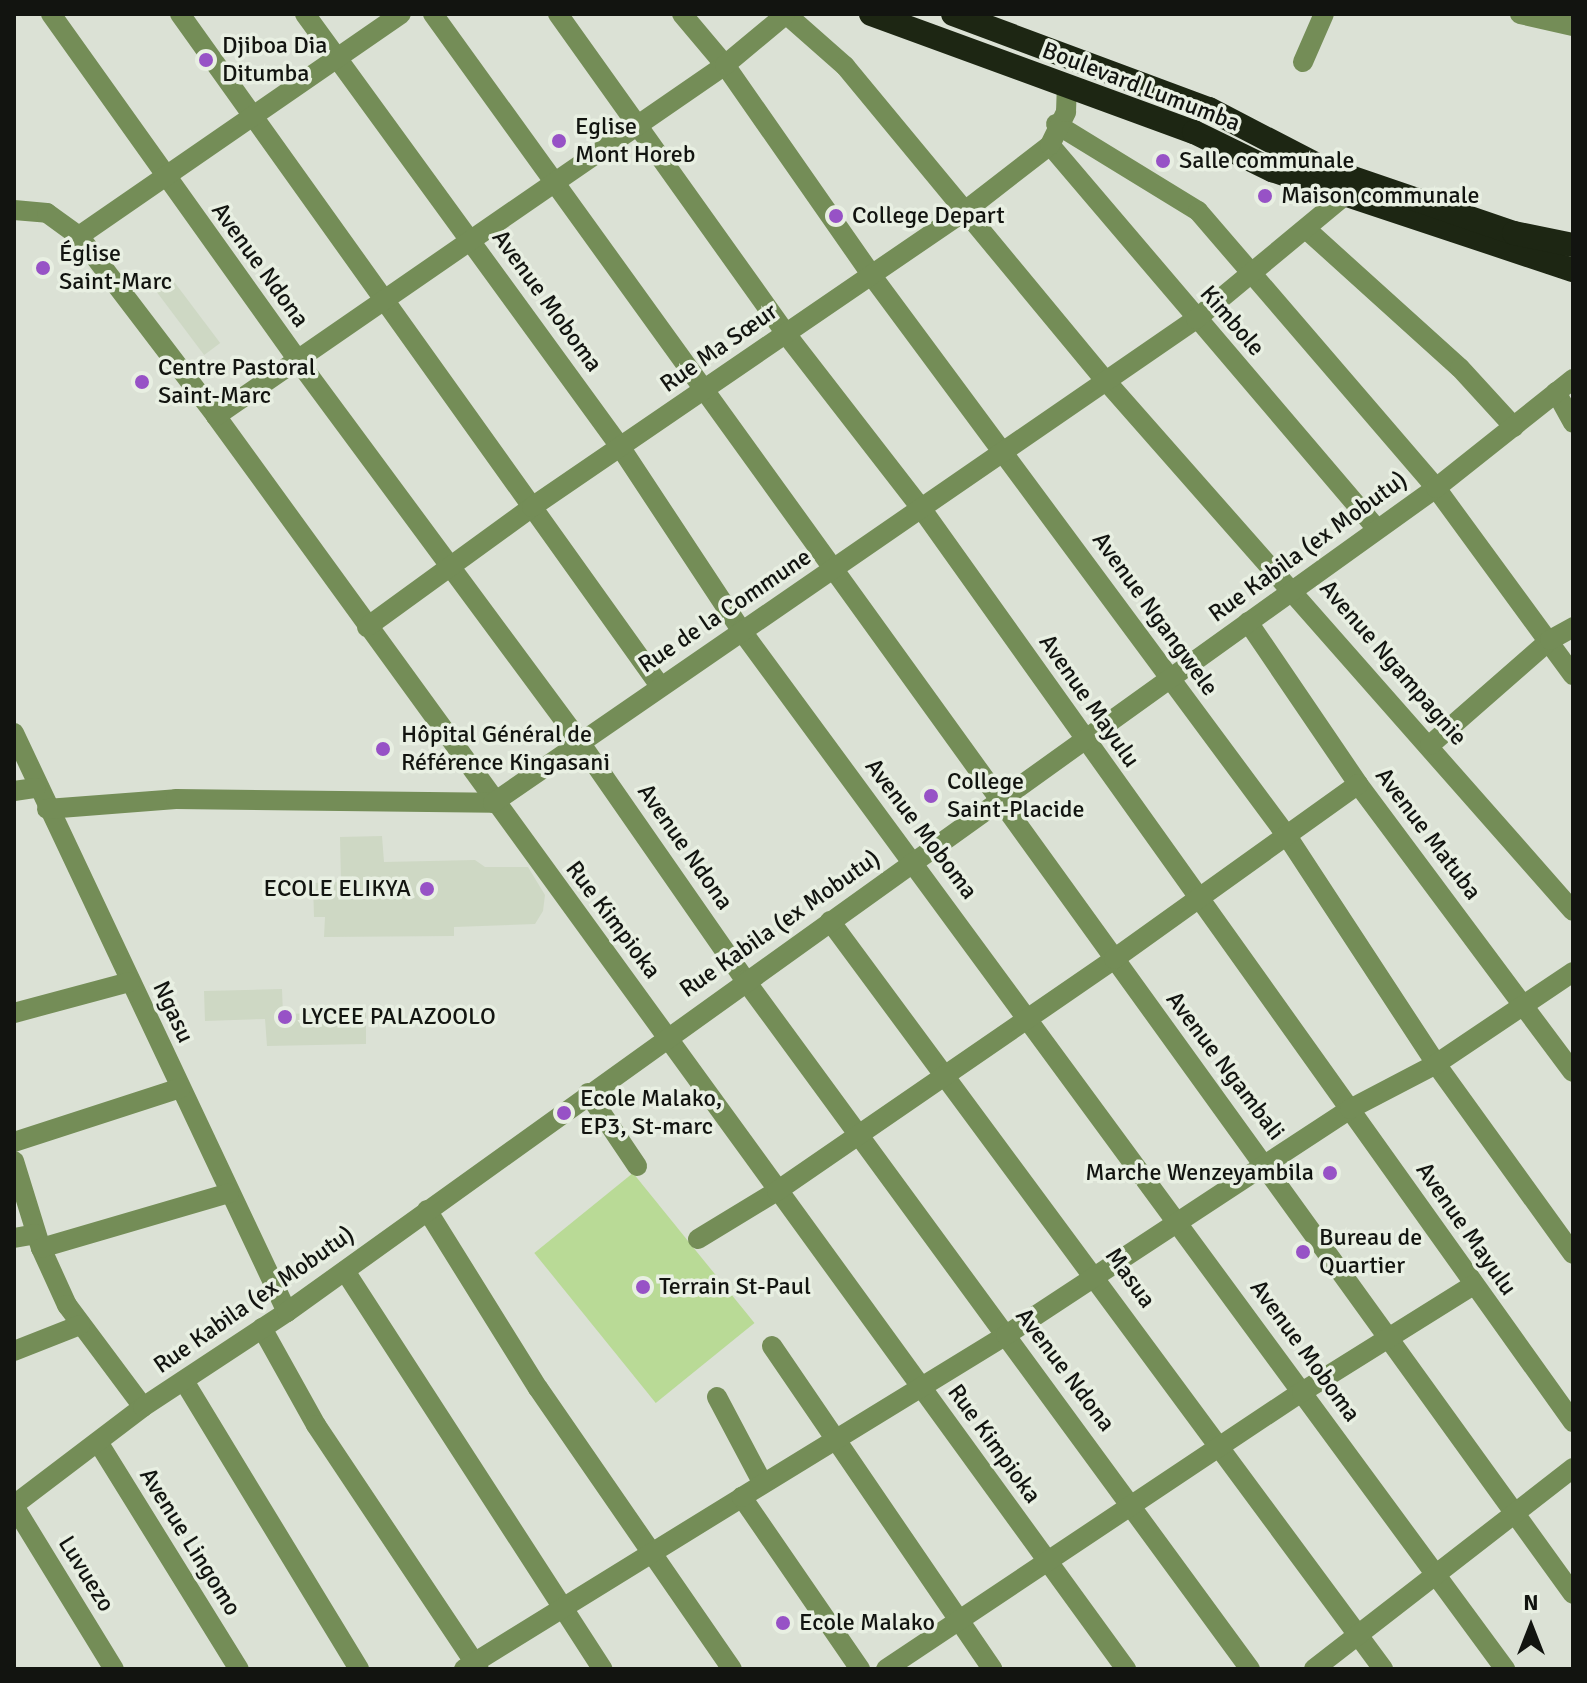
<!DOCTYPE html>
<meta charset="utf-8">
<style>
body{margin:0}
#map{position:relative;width:1587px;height:1683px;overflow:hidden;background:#dbe1d5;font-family:Signika,sans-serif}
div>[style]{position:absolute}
.built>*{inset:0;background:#ced8c4;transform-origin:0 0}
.green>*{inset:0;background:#b9da96;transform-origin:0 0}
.minor>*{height:20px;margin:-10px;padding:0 10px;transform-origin:10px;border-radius:10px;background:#748d57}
.highway>*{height:24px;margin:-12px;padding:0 12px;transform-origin:12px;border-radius:12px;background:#1d2613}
.dots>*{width:22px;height:22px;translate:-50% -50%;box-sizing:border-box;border:4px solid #e8efe2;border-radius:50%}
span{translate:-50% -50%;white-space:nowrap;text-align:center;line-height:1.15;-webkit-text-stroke:7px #e8efe2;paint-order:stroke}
.poi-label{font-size:24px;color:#121410}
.left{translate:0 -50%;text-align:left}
.right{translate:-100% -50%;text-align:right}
.street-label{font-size:24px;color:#121410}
.frame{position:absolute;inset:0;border:16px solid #121410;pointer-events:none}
.north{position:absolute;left:1491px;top:1587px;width:80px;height:80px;-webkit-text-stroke:6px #e8efe2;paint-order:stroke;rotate:0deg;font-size:22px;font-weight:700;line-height:32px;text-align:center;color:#121410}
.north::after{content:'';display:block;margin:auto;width:28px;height:36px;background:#121410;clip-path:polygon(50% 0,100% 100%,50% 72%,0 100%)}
</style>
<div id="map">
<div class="built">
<i style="left:172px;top:279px;width:80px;height:20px;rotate:53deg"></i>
<i style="clip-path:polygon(382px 836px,384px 862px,475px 860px,485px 867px,528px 867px,545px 895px,543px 911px,535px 924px,454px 927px,454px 936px,324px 937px,325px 917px,314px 917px,313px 883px,341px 882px,340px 837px)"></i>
<i style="clip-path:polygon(282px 989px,283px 1014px,366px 1012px,366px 1044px,267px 1046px,265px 1019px,205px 1021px,204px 991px)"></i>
</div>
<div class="green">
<i style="left:633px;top:1173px;width:193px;height:127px;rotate:51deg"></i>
</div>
<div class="minor">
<i style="left:51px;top:14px;width:422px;rotate:54.5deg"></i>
<i style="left:296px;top:358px;width:476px;rotate:53.5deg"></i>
<i style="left:579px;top:741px;width:291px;rotate:55.2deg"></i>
<i style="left:745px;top:980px;width:854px;rotate:53.76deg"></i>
<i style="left:180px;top:14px;width:826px;rotate:54.46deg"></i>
<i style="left:305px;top:14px;width:537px;rotate:53.94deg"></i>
<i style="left:621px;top:448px;width:218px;rotate:56.6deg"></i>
<i style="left:741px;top:630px;width:1290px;rotate:53.67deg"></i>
<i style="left:433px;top:14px;width:1948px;rotate:54.19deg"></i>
<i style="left:558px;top:14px;width:393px;rotate:54.5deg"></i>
<i style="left:786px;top:334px;width:220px;rotate:52.2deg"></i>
<i style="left:921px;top:508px;width:1123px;rotate:54.5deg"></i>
<i style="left:682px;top:14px;width:67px;rotate:49.9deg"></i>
<i style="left:725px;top:65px;width:257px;rotate:55.1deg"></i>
<i style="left:872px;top:276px;width:697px;rotate:53.46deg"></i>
<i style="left:1287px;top:836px;width:272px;rotate:56.8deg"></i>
<i style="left:1436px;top:1064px;width:234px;rotate:54.2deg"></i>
<i style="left:786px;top:14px;width:79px;rotate:41.4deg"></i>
<i style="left:845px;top:66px;width:409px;rotate:50.4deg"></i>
<i style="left:1106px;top:381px;width:706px;rotate:48.62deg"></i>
<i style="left:1520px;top:14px;width:54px;rotate:12.8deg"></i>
<i style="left:1303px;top:62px;width:52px;rotate:-66.4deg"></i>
<i style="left:1056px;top:124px;width:167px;rotate:31.5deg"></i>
<i style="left:1198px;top:211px;width:365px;rotate:49.3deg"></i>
<i style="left:1436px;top:488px;width:232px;rotate:53.8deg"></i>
<i style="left:1050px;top:145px;width:504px;rotate:49.58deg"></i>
<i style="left:14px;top:210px;width:33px;rotate:5deg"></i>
<i style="left:47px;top:213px;width:39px;rotate:36deg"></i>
<i style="left:79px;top:236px;width:226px;rotate:52.7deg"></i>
<i style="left:216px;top:416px;width:1549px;rotate:54.01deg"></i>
<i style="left:1306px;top:229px;width:207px;rotate:42.1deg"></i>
<i style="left:1460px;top:368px;width:80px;rotate:47.5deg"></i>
<i style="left:79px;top:236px;width:391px;rotate:-34.6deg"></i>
<i style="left:1556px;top:392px;width:35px;rotate:61deg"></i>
<i style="left:216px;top:416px;width:618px;rotate:-34.59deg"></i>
<i style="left:725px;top:65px;width:78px;rotate:-39.8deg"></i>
<i style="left:1248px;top:622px;width:196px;rotate:55.8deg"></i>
<i style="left:1358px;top:784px;width:359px;rotate:53.3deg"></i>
<i style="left:367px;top:627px;width:204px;rotate:-36deg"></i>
<i style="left:532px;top:507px;width:525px;rotate:-34.36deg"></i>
<i style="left:965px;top:211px;width:108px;rotate:-37.8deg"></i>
<i style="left:1050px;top:145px;width:37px;rotate:-64deg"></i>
<i style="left:1066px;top:112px;width:23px;rotate:-88deg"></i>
<i style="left:14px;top:733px;width:640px;rotate:64.76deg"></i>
<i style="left:1430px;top:745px;width:159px;rotate:-41.2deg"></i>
<i style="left:1550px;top:640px;width:26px;rotate:-29deg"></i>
<i style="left:14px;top:791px;width:22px;rotate:-8deg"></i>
<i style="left:47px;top:809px;width:129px;rotate:-4.4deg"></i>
<i style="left:176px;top:799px;width:317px;rotate:0.7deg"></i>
<i style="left:493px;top:803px;width:854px;rotate:-34.55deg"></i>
<i style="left:1196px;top:319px;width:192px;rotate:-39.7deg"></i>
<i style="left:1344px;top:196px;width:15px;rotate:-70deg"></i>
<i style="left:830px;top:921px;width:930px;rotate:53.52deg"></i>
<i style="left:14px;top:1013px;width:120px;rotate:-15deg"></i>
<i style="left:588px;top:1093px;width:88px;rotate:56.1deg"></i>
<i style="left:14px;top:1142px;width:175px;rotate:-18deg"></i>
<i style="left:14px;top:1161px;width:91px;rotate:72.8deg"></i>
<i style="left:41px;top:1248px;width:63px;rotate:65.5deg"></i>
<i style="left:67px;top:1305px;width:127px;rotate:53.3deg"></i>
<i style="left:427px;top:1210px;width:210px;rotate:58.1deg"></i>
<i style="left:538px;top:1388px;width:341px;rotate:55.4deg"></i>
<i style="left:14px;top:1238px;width:22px;rotate:-10deg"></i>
<i style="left:698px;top:1239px;width:92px;rotate:-31.3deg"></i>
<i style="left:777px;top:1191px;width:409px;rotate:-34.5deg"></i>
<i style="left:1114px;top:959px;width:300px;rotate:-35.6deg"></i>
<i style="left:41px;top:1248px;width:196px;rotate:-16.3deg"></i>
<i style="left:345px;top:1271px;width:474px;rotate:57.1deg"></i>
<i style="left:262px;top:1328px;width:111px;rotate:60.9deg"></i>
<i style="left:316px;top:1425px;width:293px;rotate:56.3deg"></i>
<i style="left:772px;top:1346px;width:391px;rotate:55.7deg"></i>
<i style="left:14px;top:1351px;width:71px;rotate:-21.5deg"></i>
<i style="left:184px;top:1381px;width:337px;rotate:58.7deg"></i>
<i style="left:717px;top:1397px;width:98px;rotate:62.1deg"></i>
<i style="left:98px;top:1442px;width:267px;rotate:58.2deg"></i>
<i style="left:14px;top:1505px;width:162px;rotate:-37.2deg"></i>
<i style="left:143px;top:1407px;width:173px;rotate:-33.4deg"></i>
<i style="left:287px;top:1312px;width:1414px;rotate:-35.65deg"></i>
<i style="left:1436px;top:488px;width:175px;rotate:-38.5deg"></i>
<i style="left:14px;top:1506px;width:191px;rotate:58.5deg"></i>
<i style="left:464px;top:1669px;width:327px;rotate:-31.7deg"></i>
<i style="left:860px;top:1669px;width:209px;rotate:-124.5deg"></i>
<i style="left:742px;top:1497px;width:310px;rotate:-31.5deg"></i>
<i style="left:1006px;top:1335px;width:412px;rotate:-33.3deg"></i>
<i style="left:1350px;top:1109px;width:97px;rotate:-27.6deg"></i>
<i style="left:1436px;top:1064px;width:165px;rotate:-33.9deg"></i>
<i style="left:886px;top:1669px;width:500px;rotate:-33.7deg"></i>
<i style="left:1302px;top:1392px;width:202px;rotate:-32deg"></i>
<i style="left:1314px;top:1669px;width:328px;rotate:-37.8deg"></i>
</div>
<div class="highway">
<i style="left:871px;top:14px;width:344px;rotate:20.1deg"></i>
<i style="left:1194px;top:132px;width:87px;rotate:26deg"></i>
<i style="left:1272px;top:170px;width:317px;rotate:18.4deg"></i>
<i style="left:953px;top:14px;width:273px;rotate:20.4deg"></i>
<i style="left:1209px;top:109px;width:126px;rotate:27.4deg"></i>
<i style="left:1321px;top:167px;width:204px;rotate:18.9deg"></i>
<i style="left:1514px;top:233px;width:60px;rotate:11.5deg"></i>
</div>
<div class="dots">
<i style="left:206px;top:60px;background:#9752c6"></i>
<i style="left:559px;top:141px;background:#9752c6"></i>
<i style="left:1163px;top:161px;background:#9752c6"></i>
<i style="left:1265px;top:196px;background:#9752c6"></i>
<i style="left:836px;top:216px;background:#9752c6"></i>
<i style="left:43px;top:268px;background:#9752c6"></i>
<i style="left:142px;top:382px;background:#9752c6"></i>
<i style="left:383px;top:749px;background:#9752c6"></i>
<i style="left:931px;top:796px;background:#9752c6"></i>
<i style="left:427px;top:889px;background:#9752c6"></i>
<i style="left:285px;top:1017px;background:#9752c6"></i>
<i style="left:564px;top:1113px;background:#9752c6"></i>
<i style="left:1330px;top:1173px;background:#9752c6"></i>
<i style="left:1303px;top:1252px;background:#9752c6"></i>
<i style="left:643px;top:1287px;background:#9752c6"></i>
<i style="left:783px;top:1623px;background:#9752c6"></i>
</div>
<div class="poi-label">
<span class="left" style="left:222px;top:60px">Djiboa Dia<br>Ditumba</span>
<span class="left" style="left:575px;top:141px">Eglise<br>Mont Horeb</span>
<span class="left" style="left:1179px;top:161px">Salle communale</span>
<span class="left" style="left:1281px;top:196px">Maison communale</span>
<span class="left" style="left:852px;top:216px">College Depart</span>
<span class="left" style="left:59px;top:268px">Église<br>Saint-Marc</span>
<span class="left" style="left:158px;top:382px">Centre Pastoral<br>Saint-Marc</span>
<span class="left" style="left:401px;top:749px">Hôpital Général de<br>Référence Kingasani</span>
<span class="left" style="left:947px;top:796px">College<br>Saint-Placide</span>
<span class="right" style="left:411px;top:889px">ECOLE ELIKYA</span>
<span class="left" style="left:301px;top:1017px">LYCEE PALAZOOLO</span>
<span class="left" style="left:580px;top:1113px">Ecole Malako,<br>EP3, St-marc</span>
<span class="right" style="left:1314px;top:1173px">Marche Wenzeyambila</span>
<span class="left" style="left:1319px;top:1252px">Bureau de<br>Quartier</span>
<span class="left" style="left:659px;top:1287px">Terrain St-Paul</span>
<span class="left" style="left:799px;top:1623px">Ecole Malako</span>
</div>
<div class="street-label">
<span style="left:1141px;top:87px;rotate:21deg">Boulevard Lumumba</span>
<span style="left:260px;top:265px;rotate:54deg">Avenue Ndona</span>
<span style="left:547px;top:301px;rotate:54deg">Avenue Moboma</span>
<span style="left:1232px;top:321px;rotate:49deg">Kimbole</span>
<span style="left:719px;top:348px;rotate:-35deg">Rue Ma Sœur</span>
<span style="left:1308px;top:547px;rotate:-36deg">Rue Kabila (ex Mobutu)</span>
<span style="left:725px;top:611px;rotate:-34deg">Rue de la Commune</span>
<span style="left:1155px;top:614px;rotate:54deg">Avenue Ngangwele</span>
<span style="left:1393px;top:663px;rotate:49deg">Avenue Ngampagnie</span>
<span style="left:1089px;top:701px;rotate:55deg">Avenue Mayulu</span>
<span style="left:921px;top:829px;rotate:53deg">Avenue Moboma</span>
<span style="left:1428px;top:834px;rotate:53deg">Avenue Matuba</span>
<span style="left:685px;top:847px;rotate:55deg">Avenue Ndona</span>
<span style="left:613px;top:920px;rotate:53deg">Rue Kimpioka</span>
<span style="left:780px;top:924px;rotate:-35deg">Rue Kabila (ex Mobutu)</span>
<span style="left:173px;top:1012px;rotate:65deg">Ngasu</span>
<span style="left:1225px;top:1066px;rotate:53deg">Avenue Ngambali</span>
<span style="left:1466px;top:1229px;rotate:55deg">Avenue Mayulu</span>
<span style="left:1130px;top:1278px;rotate:54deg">Masua</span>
<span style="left:254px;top:1300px;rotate:-35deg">Rue Kabila (ex Mobutu)</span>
<span style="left:1305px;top:1351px;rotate:54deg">Avenue Moboma</span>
<span style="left:1065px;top:1370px;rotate:53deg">Avenue Ndona</span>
<span style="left:994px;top:1444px;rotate:54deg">Rue Kimpioka</span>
<span style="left:190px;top:1542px;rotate:58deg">Avenue Lingomo</span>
<span style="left:86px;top:1574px;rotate:58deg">Luvuezo</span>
</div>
<div class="frame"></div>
<div class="north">N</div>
</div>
